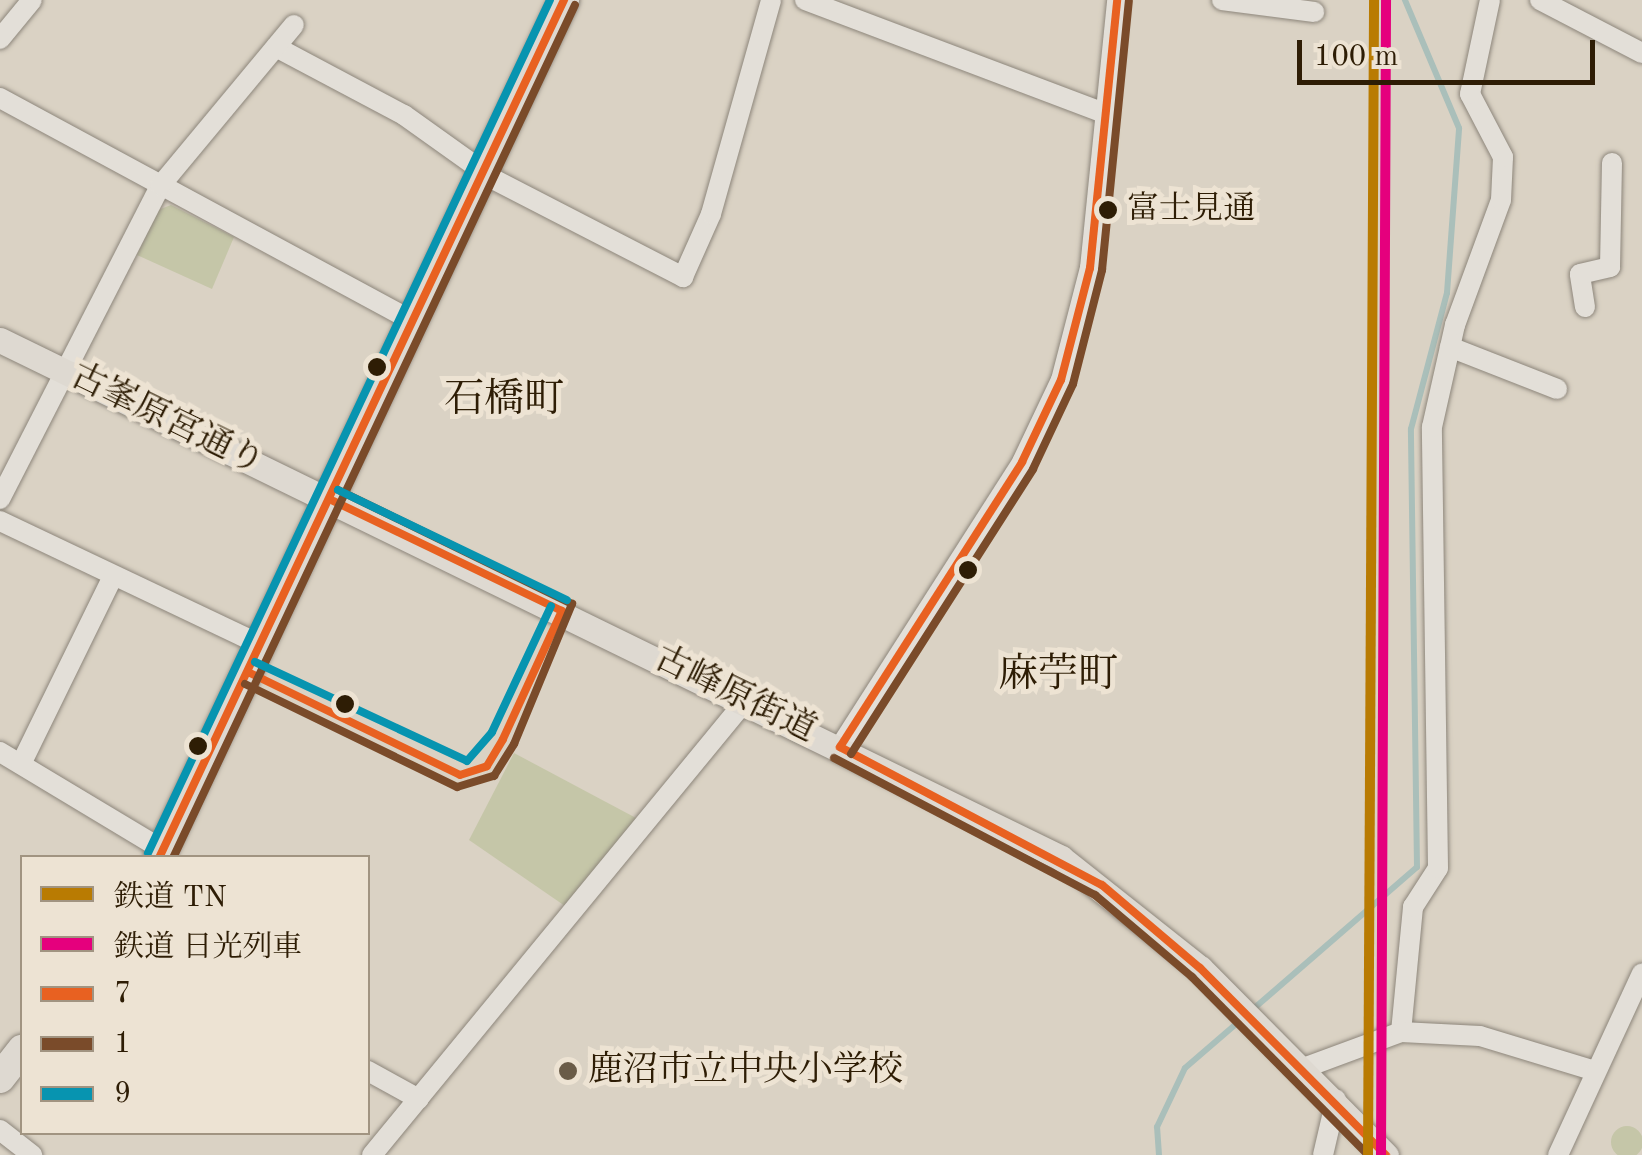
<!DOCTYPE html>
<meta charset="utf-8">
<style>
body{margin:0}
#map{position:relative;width:1642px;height:1155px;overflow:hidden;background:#dad2c4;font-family:"Old Standard TT","Noto Serif JP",serif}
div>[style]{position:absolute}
.green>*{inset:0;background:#c5c6a8}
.round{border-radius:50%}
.stream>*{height:6px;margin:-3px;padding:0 3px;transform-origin:3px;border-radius:3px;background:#aabfba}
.roads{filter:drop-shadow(0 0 2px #8d867b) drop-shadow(0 0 2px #8d867b)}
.minor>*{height:20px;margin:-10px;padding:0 10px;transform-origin:10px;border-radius:10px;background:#e3dfd8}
.major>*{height:25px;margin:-12.5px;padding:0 12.5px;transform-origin:12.5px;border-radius:12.5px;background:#ded9d1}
.highway>*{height:30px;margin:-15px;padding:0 15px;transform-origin:15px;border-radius:15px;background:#ded9d1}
.bus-1>*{height:8px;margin:-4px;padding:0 4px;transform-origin:4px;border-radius:4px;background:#e86121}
.bus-2>*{height:8px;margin:-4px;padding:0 4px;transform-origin:4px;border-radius:4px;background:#7a4b2a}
.bus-3>*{height:8px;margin:-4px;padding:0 4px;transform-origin:4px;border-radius:4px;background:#0794b0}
.rail-1>*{height:10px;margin:-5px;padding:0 5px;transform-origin:5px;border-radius:5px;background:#b97b02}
.rail-2>*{height:10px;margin:-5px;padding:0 5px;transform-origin:5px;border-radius:5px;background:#e5007d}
.dots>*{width:28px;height:28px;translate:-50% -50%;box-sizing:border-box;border:5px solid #ede3d3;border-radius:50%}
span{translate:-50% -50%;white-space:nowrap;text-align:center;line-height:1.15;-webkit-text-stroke:10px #ede3d3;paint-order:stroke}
.bus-label{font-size:32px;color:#2e1d05}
.left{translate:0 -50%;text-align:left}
.street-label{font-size:35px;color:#2e1d05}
.poi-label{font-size:35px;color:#2e1d05}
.quarter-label{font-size:40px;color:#2e1d05}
.legend{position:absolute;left:20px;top:855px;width:350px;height:280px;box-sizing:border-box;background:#ede3d3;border:2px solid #a19481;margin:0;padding:12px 18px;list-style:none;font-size:30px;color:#2e1d05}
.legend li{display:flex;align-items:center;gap:20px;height:50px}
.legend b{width:50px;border:2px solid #a19481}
.scale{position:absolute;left:1297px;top:40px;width:298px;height:45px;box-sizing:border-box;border:5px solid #2e1d05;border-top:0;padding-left:12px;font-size:30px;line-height:35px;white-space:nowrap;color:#2e1d05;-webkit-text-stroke:8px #ede3d3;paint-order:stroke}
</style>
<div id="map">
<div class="green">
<i style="clip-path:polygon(171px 205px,234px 237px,212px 289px,137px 255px,158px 210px)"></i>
<i style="clip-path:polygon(514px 753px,636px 818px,565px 906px,469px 840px)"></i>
<i class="round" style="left:1611px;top:1126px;width:32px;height:32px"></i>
</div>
<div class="stream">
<i style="left:1252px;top:1010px;width:218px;rotate:-40.9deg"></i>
<i style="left:1417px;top:867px;width:438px;rotate:-90.8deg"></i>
<i style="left:1411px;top:429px;width:141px;rotate:-75.2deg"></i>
<i style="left:1447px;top:293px;width:165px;rotate:-85.8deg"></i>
<i style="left:1459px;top:128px;width:139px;rotate:-112.9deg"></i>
<i style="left:1159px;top:1155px;width:28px;rotate:-94deg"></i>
<i style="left:1157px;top:1127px;width:65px;rotate:-64.6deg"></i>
<i style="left:1185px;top:1068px;width:75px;rotate:-40.7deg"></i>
</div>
<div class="roads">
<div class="minor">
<i style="left:805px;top:0;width:322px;rotate:20.7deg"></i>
<i style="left:1222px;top:0;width:93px;rotate:7.4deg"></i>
<i style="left:1540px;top:0;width:115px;rotate:27.5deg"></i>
<i style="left:0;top:39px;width:50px;rotate:-50.6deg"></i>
<i style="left:276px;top:47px;width:145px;rotate:28deg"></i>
<i style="left:404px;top:115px;width:112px;rotate:35.5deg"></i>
<i style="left:495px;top:180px;width:212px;rotate:27.3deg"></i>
<i style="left:683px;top:277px;width:69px;rotate:-66deg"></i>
<i style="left:711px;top:214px;width:222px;rotate:-74.3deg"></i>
<i style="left:0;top:98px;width:469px;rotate:28.4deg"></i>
<i style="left:1585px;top:307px;width:33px;rotate:-99deg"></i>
<i style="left:1580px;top:274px;width:31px;rotate:-13deg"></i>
<i style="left:1610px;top:267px;width:104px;rotate:-88.9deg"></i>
<i style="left:1450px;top:347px;width:115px;rotate:21.4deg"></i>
<i style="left:0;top:499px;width:353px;rotate:-62.9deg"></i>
<i style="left:161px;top:185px;width:208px;rotate:-50.3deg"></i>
<i style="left:0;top:521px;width:291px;rotate:25.4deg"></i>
<i style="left:840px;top:747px;width:338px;rotate:-57.4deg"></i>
<i style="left:1022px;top:462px;width:91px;rotate:-64.6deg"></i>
<i style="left:1061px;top:380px;width:116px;rotate:-75.5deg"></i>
<i style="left:1090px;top:268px;width:269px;rotate:-84.2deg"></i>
<i style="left:0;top:752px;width:190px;rotate:31deg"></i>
<i style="left:21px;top:764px;width:209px;rotate:-63.9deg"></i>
<i style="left:1401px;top:1032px;width:126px;rotate:-84.5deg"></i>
<i style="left:1413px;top:907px;width:46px;rotate:-57.3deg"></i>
<i style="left:1438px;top:868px;width:441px;rotate:-90.8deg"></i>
<i style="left:1432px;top:427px;width:105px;rotate:-77.3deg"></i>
<i style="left:1455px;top:325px;width:133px;rotate:-69.8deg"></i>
<i style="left:1501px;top:200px;width:43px;rotate:-87.3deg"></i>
<i style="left:1503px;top:157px;width:71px;rotate:-117.6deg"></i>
<i style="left:1470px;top:94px;width:96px;rotate:-78deg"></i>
<i style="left:1301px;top:1069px;width:107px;rotate:-20.3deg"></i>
<i style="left:1401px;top:1032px;width:79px;rotate:2.9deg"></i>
<i style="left:1480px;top:1036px;width:117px;rotate:16.9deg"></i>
<i style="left:368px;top:1071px;width:58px;rotate:28.8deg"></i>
<i style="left:0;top:1130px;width:41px;rotate:38deg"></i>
<i style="left:372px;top:1155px;width:589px;rotate:-50.58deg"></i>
<i style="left:1323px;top:1155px;width:57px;rotate:-76.9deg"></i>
<i style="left:1558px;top:1155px;width:200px;rotate:-65.2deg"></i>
</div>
<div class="major">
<i style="left:0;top:340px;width:1181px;rotate:26.02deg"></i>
<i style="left:1061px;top:858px;width:177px;rotate:38.4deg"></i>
<i style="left:1200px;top:968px;width:264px;rotate:45.2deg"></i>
</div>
<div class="highway">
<i style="left:159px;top:858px;width:949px;rotate:-64.73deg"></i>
<i style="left:0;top:1078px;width:36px;rotate:-52deg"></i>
</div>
</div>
<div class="bus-1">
<i style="left:250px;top:673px;width:233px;rotate:25.9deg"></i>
<i style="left:460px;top:775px;width:28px;rotate:-18deg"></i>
<i style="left:487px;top:766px;width:31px;rotate:-59deg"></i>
<i style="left:503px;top:739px;width:141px;rotate:-65.3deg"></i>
<i style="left:562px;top:611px;width:254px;rotate:-154.3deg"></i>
<i style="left:840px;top:747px;width:338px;rotate:-57.4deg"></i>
<i style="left:1022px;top:462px;width:91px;rotate:-64.6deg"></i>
<i style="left:1061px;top:380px;width:116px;rotate:-75.5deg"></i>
<i style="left:1090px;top:268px;width:269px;rotate:-84.2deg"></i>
<i style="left:840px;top:747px;width:296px;rotate:27.8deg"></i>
<i style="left:1102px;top:885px;width:128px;rotate:40.3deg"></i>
<i style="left:1200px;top:968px;width:264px;rotate:45.2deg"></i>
<i style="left:159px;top:858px;width:949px;rotate:-64.73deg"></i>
</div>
<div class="bus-2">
<i style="left:245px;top:684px;width:236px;rotate:25.9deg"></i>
<i style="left:457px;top:787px;width:39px;rotate:-17deg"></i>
<i style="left:494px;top:776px;width:38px;rotate:-58deg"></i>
<i style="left:514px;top:744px;width:152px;rotate:-67.5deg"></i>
<i style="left:572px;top:604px;width:260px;rotate:-154deg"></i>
<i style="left:851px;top:754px;width:338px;rotate:-57.4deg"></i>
<i style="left:1033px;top:469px;width:94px;rotate:-64.8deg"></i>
<i style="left:1073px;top:384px;width:118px;rotate:-75.7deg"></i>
<i style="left:1102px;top:270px;width:270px;rotate:-84.3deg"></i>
<i style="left:834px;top:758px;width:295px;rotate:27.7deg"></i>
<i style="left:1095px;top:895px;width:127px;rotate:40.2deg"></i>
<i style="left:1192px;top:977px;width:250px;rotate:45.3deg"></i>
<i style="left:173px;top:858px;width:943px;rotate:-64.77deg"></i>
</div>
<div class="bus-3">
<i style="left:338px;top:490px;width:254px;rotate:25.7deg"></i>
<i style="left:255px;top:662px;width:234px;rotate:25deg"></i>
<i style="left:467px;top:761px;width:38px;rotate:-49deg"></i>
<i style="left:492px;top:732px;width:139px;rotate:-64.9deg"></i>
<i style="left:148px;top:853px;width:943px;rotate:-64.77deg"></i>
</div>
<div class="rail-1">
<i style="left:1368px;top:1155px;width:1155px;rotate:-89.7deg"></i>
</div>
<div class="rail-2">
<i style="left:1381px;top:1155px;width:1155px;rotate:-89.75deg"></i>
</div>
<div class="dots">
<i style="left:1108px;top:210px;background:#2e1d05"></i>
<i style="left:377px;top:367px;background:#2e1d05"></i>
<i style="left:968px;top:570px;background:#2e1d05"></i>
<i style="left:345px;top:704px;background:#2e1d05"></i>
<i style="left:198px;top:746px;background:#2e1d05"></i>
<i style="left:568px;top:1071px;background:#6a5c48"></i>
</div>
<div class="bus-label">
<span class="left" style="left:1127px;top:210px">富士見通</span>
</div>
<div class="street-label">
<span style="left:167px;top:420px;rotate:26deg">古峯原宮通り</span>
<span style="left:735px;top:695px;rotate:26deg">古峰原街道</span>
</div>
<div class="poi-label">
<span class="left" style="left:588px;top:1071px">鹿沼市立中央小学校</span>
</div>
<div class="quarter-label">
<span style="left:504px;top:401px">石橋町</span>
<span style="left:1058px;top:676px">麻苧町</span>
</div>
<ul class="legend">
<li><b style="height:12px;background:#b97b02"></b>鉄道 TN</li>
<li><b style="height:12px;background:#e5007d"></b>鉄道 日光列車</li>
<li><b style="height:12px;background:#e86121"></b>7</li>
<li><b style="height:12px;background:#7a4b2a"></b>1</li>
<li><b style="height:12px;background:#0794b0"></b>9</li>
</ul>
<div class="scale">100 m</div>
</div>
